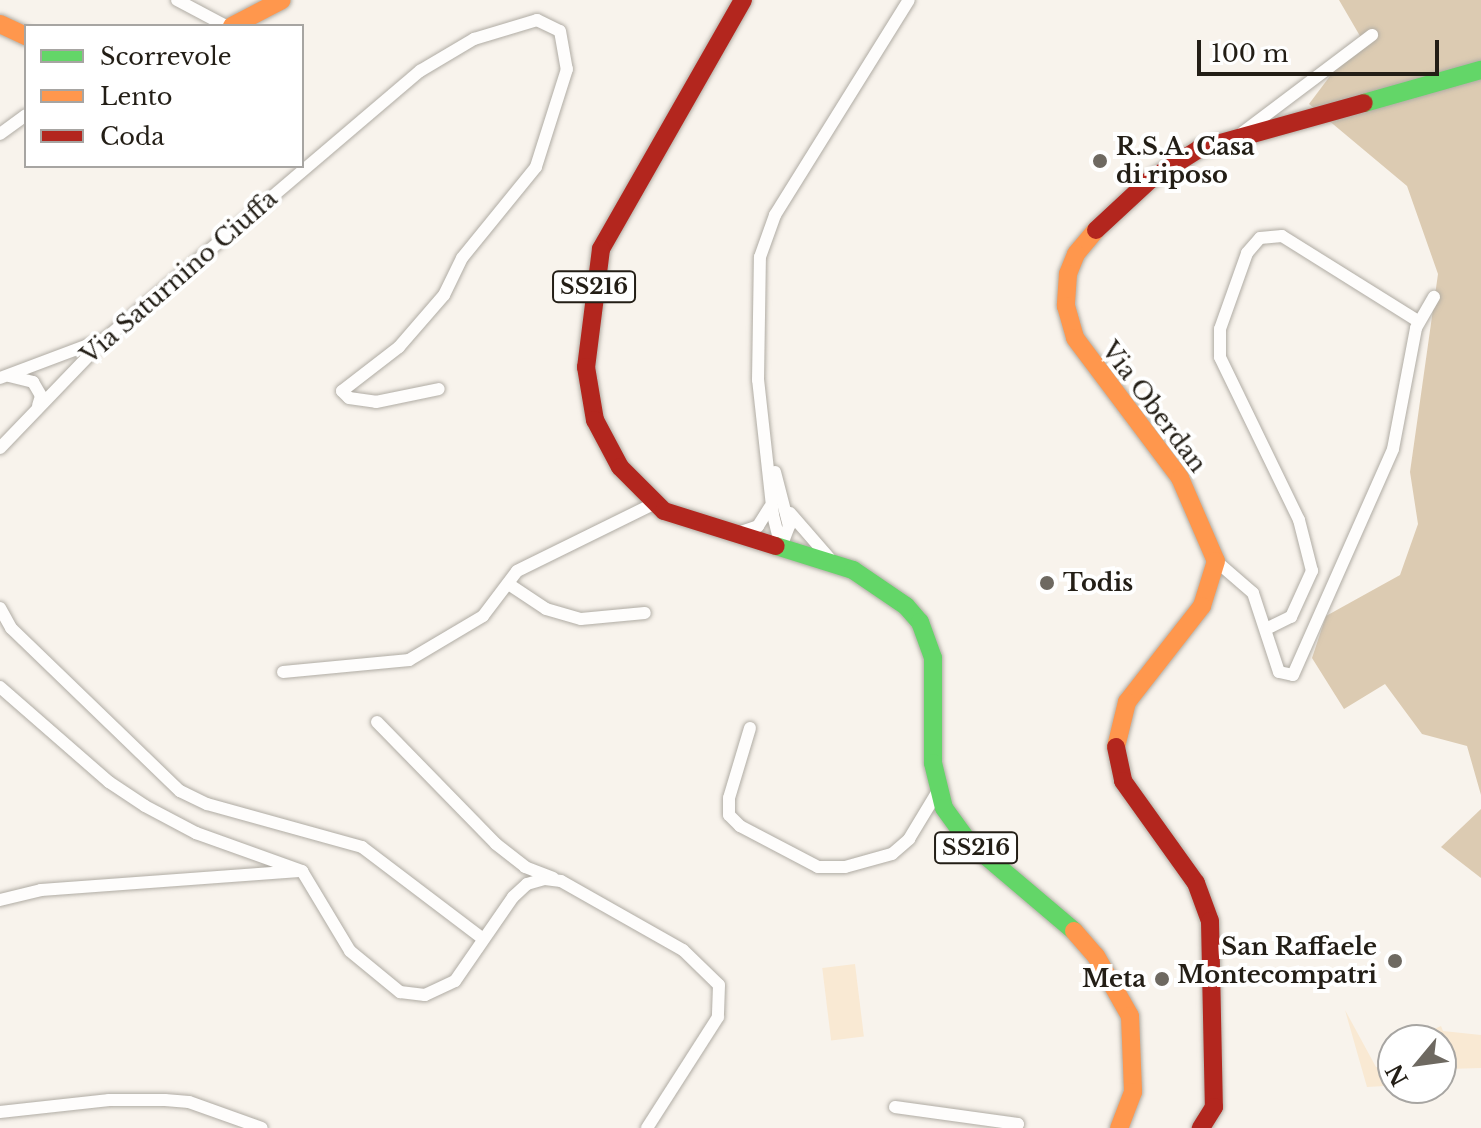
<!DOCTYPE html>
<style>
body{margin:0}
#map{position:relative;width:1481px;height:1128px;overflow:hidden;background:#f8f3ec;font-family:"Libre Baskerville",serif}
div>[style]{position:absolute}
.green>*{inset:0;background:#f9e9d3;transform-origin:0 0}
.forest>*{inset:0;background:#dccbb2}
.roads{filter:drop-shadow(0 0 2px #b0aca4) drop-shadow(0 0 2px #b0aca4)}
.street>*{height:12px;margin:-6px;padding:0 6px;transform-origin:6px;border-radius:6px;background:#fefdfc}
.fast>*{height:18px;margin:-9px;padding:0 9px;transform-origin:9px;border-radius:9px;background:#63d668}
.slow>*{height:18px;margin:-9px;padding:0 9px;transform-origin:9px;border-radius:9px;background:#ff974d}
.jam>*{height:18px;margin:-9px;padding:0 9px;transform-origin:9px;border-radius:9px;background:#b3261e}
.dots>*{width:22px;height:22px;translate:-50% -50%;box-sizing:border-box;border:4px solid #fff;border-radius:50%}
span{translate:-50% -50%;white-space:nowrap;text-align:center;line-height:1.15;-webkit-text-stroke:8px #fff;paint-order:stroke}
.shield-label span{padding:2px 6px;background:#fff;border:2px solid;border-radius:6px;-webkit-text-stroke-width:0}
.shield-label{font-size:22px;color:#231e16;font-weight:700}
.poi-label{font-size:24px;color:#231e16;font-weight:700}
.left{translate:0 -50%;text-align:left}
.right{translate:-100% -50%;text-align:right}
.street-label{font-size:24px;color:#231e16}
.legend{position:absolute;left:24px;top:24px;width:280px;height:144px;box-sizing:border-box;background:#fff;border:2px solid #a7a5a2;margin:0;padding:10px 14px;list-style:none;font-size:24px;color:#231e16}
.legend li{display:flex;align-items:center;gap:16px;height:40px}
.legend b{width:40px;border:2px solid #a7a5a2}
.north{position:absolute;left:1377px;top:1024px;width:80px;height:80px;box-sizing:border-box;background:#fff;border:2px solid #a7a5a2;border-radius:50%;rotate:241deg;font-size:22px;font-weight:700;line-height:32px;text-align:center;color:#231e16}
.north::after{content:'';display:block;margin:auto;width:28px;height:36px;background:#6e6961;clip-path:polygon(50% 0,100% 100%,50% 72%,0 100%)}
.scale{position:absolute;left:1197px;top:40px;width:242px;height:36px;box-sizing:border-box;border:4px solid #231e16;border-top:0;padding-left:10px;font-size:24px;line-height:28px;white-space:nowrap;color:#231e16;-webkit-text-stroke:6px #fff;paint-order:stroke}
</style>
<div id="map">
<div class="green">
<i style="left:855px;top:964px;width:73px;height:33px;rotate:83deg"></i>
<i style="clip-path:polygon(1345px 1010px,1376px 1067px,1393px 1067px,1393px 1080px,1385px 1086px,1367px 1087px)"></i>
<i style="clip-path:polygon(1441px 1026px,1443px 1031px,1481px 1035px,1481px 1068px,1448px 1069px,1441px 1075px,1441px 1040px,1409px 1040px)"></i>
</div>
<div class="forest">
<i style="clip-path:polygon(1339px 0,1481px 0,1481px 795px,1467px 746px,1422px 734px,1385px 684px,1344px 709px,1312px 658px,1326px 616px,1400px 575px,1418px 524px,1410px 472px,1438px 274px,1407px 186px,1309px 104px,1360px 36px)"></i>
<i style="clip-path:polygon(1481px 809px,1481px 878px,1441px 847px)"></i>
</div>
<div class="roads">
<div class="street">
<i style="left:177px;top:0;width:55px;rotate:28deg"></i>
<i style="left:1242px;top:133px;width:163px;rotate:-37deg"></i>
<i style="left:0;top:134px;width:32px;rotate:-36deg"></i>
<i style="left:9px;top:376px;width:25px;rotate:14deg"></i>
<i style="left:33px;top:382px;width:16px;rotate:60deg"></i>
<i style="left:41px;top:396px;width:10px;rotate:107deg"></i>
<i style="left:0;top:378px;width:108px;rotate:-20.6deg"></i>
<i style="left:0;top:448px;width:151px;rotate:-46.1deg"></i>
<i style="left:105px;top:339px;width:414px;rotate:-40.4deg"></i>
<i style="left:420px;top:71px;width:63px;rotate:-30.7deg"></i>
<i style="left:474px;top:39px;width:66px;rotate:-16.8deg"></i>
<i style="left:537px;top:20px;width:25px;rotate:26deg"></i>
<i style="left:560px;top:31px;width:39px;rotate:80deg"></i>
<i style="left:567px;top:69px;width:103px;rotate:107.6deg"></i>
<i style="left:536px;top:167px;width:117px;rotate:129.1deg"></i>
<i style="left:462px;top:258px;width:41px;rotate:115.9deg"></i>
<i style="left:444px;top:295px;width:69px;rotate:130.9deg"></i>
<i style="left:399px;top:347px;width:72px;rotate:142.3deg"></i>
<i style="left:342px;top:391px;width:10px;rotate:45deg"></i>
<i style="left:349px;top:398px;width:27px;rotate:8deg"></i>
<i style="left:376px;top:402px;width:64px;rotate:-11.7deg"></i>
<i style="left:775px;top:472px;width:56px;rotate:75.5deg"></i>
<i style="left:789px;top:526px;width:22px;rotate:111deg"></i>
<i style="left:790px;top:513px;width:61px;rotate:49deg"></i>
<i style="left:741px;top:532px;width:18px;rotate:-19deg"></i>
<i style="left:758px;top:526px;width:22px;rotate:-58deg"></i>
<i style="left:781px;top:547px;width:33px;rotate:-104deg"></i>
<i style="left:773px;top:515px;width:136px;rotate:-96.3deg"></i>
<i style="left:758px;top:380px;width:123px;rotate:-89.1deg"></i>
<i style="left:760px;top:257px;width:45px;rotate:-70.3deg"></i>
<i style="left:775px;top:215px;width:253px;rotate:-58.1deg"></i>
<i style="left:1216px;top:561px;width:49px;rotate:40.9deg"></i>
<i style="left:1253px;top:593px;width:83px;rotate:71.8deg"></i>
<i style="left:1279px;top:672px;width:14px;rotate:12deg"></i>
<i style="left:1293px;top:675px;width:247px;rotate:-66.1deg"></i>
<i style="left:1393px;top:449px;width:123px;rotate:-79.2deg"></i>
<i style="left:1416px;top:328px;width:36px;rotate:-60deg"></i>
<i style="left:510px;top:585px;width:43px;rotate:33.7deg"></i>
<i style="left:546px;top:609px;width:36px;rotate:16deg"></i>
<i style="left:581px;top:619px;width:64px;rotate:-5.4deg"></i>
<i style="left:0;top:608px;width:23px;rotate:61deg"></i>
<i style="left:11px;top:628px;width:235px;rotate:44deg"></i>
<i style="left:180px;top:791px;width:30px;rotate:26deg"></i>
<i style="left:207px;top:804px;width:161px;rotate:15.5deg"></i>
<i style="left:362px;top:847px;width:151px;rotate:37.2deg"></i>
<i style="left:1266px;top:629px;width:28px;rotate:-26deg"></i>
<i style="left:1291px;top:617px;width:51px;rotate:-65.5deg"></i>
<i style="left:1312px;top:571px;width:53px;rotate:-104.3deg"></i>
<i style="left:1299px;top:520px;width:181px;rotate:-115.9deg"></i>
<i style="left:1220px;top:357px;width:28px;rotate:-90deg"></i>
<i style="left:1220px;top:329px;width:81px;rotate:-70.4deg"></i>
<i style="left:1247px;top:253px;width:20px;rotate:-49deg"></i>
<i style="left:1260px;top:238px;width:22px;rotate:-5deg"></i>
<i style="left:1282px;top:236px;width:160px;rotate:32deg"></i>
<i style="left:283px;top:672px;width:127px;rotate:-5.4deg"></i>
<i style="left:409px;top:660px;width:86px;rotate:-30.7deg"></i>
<i style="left:483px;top:616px;width:56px;rotate:-52.9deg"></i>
<i style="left:517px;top:571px;width:154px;rotate:-26.2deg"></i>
<i style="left:0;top:687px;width:145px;rotate:41.1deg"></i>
<i style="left:109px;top:782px;width:43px;rotate:33.7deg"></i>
<i style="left:145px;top:806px;width:58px;rotate:27.9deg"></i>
<i style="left:196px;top:833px;width:113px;rotate:19.7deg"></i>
<i style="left:302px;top:871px;width:93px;rotate:59deg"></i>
<i style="left:350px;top:951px;width:65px;rotate:39.4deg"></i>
<i style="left:400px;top:992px;width:25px;rotate:7deg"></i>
<i style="left:425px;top:995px;width:33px;rotate:-25deg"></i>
<i style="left:455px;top:981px;width:102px;rotate:-55.4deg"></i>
<i style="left:513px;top:897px;width:19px;rotate:-43deg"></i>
<i style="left:527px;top:884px;width:19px;rotate:-16deg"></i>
<i style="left:545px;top:879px;width:16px;rotate:7deg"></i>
<i style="left:561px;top:881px;width:140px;rotate:29.5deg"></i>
<i style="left:683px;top:950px;width:50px;rotate:44.2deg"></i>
<i style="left:719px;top:985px;width:32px;rotate:92deg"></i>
<i style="left:718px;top:1017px;width:132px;rotate:122.6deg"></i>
<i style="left:377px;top:722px;width:170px;rotate:45.7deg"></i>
<i style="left:496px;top:844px;width:37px;rotate:38deg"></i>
<i style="left:525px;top:867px;width:30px;rotate:21deg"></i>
<i style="left:750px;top:728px;width:73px;rotate:106.7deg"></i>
<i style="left:729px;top:798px;width:17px;rotate:90deg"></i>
<i style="left:729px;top:815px;width:16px;rotate:45deg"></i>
<i style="left:740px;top:826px;width:88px;rotate:27.7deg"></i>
<i style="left:818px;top:867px;width:27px"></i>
<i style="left:845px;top:867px;width:49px;rotate:-15.5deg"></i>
<i style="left:892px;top:854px;width:23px;rotate:-41deg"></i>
<i style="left:909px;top:839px;width:56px;rotate:-58.9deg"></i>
<i style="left:0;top:900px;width:42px;rotate:-13.7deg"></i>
<i style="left:41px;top:890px;width:259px;rotate:-4.2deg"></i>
<i style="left:895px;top:1107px;width:124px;rotate:7.9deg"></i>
<i style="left:1018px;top:1124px;width:4px;rotate:117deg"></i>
<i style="left:0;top:1112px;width:110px;rotate:-6.3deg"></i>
<i style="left:109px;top:1100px;width:56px"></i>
<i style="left:165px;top:1100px;width:24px;rotate:5deg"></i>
<i style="left:189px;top:1102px;width:77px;rotate:19.6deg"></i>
</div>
<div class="fast">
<i style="left:1364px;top:103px;width:122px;rotate:-15.8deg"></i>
<i style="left:776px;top:546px;width:81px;rotate:17.3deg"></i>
<i style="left:853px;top:570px;width:64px;rotate:34.2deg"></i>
<i style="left:906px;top:606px;width:21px;rotate:49deg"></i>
<i style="left:920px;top:622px;width:38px;rotate:70deg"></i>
<i style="left:933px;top:658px;width:105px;rotate:90deg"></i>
<i style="left:933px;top:763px;width:46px;rotate:76.3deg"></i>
<i style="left:944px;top:808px;width:41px;rotate:54deg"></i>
<i style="left:968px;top:841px;width:139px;rotate:40.3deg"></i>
</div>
<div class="slow">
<i style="left:0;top:24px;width:29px;rotate:25deg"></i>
<i style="left:232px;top:26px;width:56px;rotate:-27.5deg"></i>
<i style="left:1096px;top:230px;width:31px;rotate:130deg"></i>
<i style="left:1076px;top:254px;width:22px;rotate:112deg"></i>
<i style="left:1068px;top:274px;width:32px;rotate:94deg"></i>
<i style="left:1066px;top:306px;width:33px;rotate:74deg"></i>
<i style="left:1075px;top:338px;width:175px;rotate:53.1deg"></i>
<i style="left:1180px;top:478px;width:90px;rotate:66.6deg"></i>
<i style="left:1216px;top:561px;width:47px;rotate:107.3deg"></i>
<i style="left:1202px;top:606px;width:122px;rotate:128deg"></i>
<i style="left:1127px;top:702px;width:46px;rotate:103.7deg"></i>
<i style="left:1074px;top:931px;width:33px;rotate:49deg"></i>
<i style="left:1096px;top:956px;width:69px;rotate:60.5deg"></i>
<i style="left:1130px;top:1016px;width:76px;rotate:87.7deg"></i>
<i style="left:1133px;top:1092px;width:39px;rotate:111deg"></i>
</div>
<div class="jam">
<i style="left:743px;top:0;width:287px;rotate:119.7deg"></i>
<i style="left:601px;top:249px;width:119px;rotate:97.2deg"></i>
<i style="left:586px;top:367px;width:54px;rotate:80.4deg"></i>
<i style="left:595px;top:420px;width:53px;rotate:62deg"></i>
<i style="left:620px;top:467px;width:62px;rotate:45deg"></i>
<i style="left:664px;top:511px;width:117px;rotate:17.4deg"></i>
<i style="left:1096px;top:230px;width:74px;rotate:-42.8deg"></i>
<i style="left:1150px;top:180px;width:58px;rotate:-32.3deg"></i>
<i style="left:1199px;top:149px;width:171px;rotate:-15.6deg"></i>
<i style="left:1116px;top:747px;width:35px;rotate:78deg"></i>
<i style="left:1123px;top:781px;width:125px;rotate:54.4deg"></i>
<i style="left:1196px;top:883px;width:40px;rotate:69.8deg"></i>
<i style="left:1210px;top:921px;width:186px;rotate:88.8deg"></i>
<i style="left:1214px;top:1107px;width:25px;rotate:122deg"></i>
</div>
</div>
<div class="dots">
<i style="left:1100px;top:161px;background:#6e6961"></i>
<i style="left:1047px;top:583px;background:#6e6961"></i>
<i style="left:1395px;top:961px;background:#6e6961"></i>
<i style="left:1162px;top:979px;background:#6e6961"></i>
</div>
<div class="shield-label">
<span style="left:594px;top:287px">SS216</span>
<span style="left:976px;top:848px">SS216</span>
</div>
<div class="poi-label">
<span class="left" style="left:1116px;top:161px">R.S.A. Casa<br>di riposo</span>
<span class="left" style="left:1063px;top:583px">Todis</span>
<span class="right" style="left:1377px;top:961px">San Raffaele<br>Montecompatri</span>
<span class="right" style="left:1146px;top:979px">Meta</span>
</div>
<div class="street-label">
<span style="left:179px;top:277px;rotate:-41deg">Via Saturnino Ciuffa</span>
<span style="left:1154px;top:407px;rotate:53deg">Via Oberdan</span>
</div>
<ul class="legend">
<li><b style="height:10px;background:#63d668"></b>Scorrevole</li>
<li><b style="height:10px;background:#ff974d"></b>Lento</li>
<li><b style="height:10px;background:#b3261e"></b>Coda</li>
</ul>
<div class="north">N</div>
<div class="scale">100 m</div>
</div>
